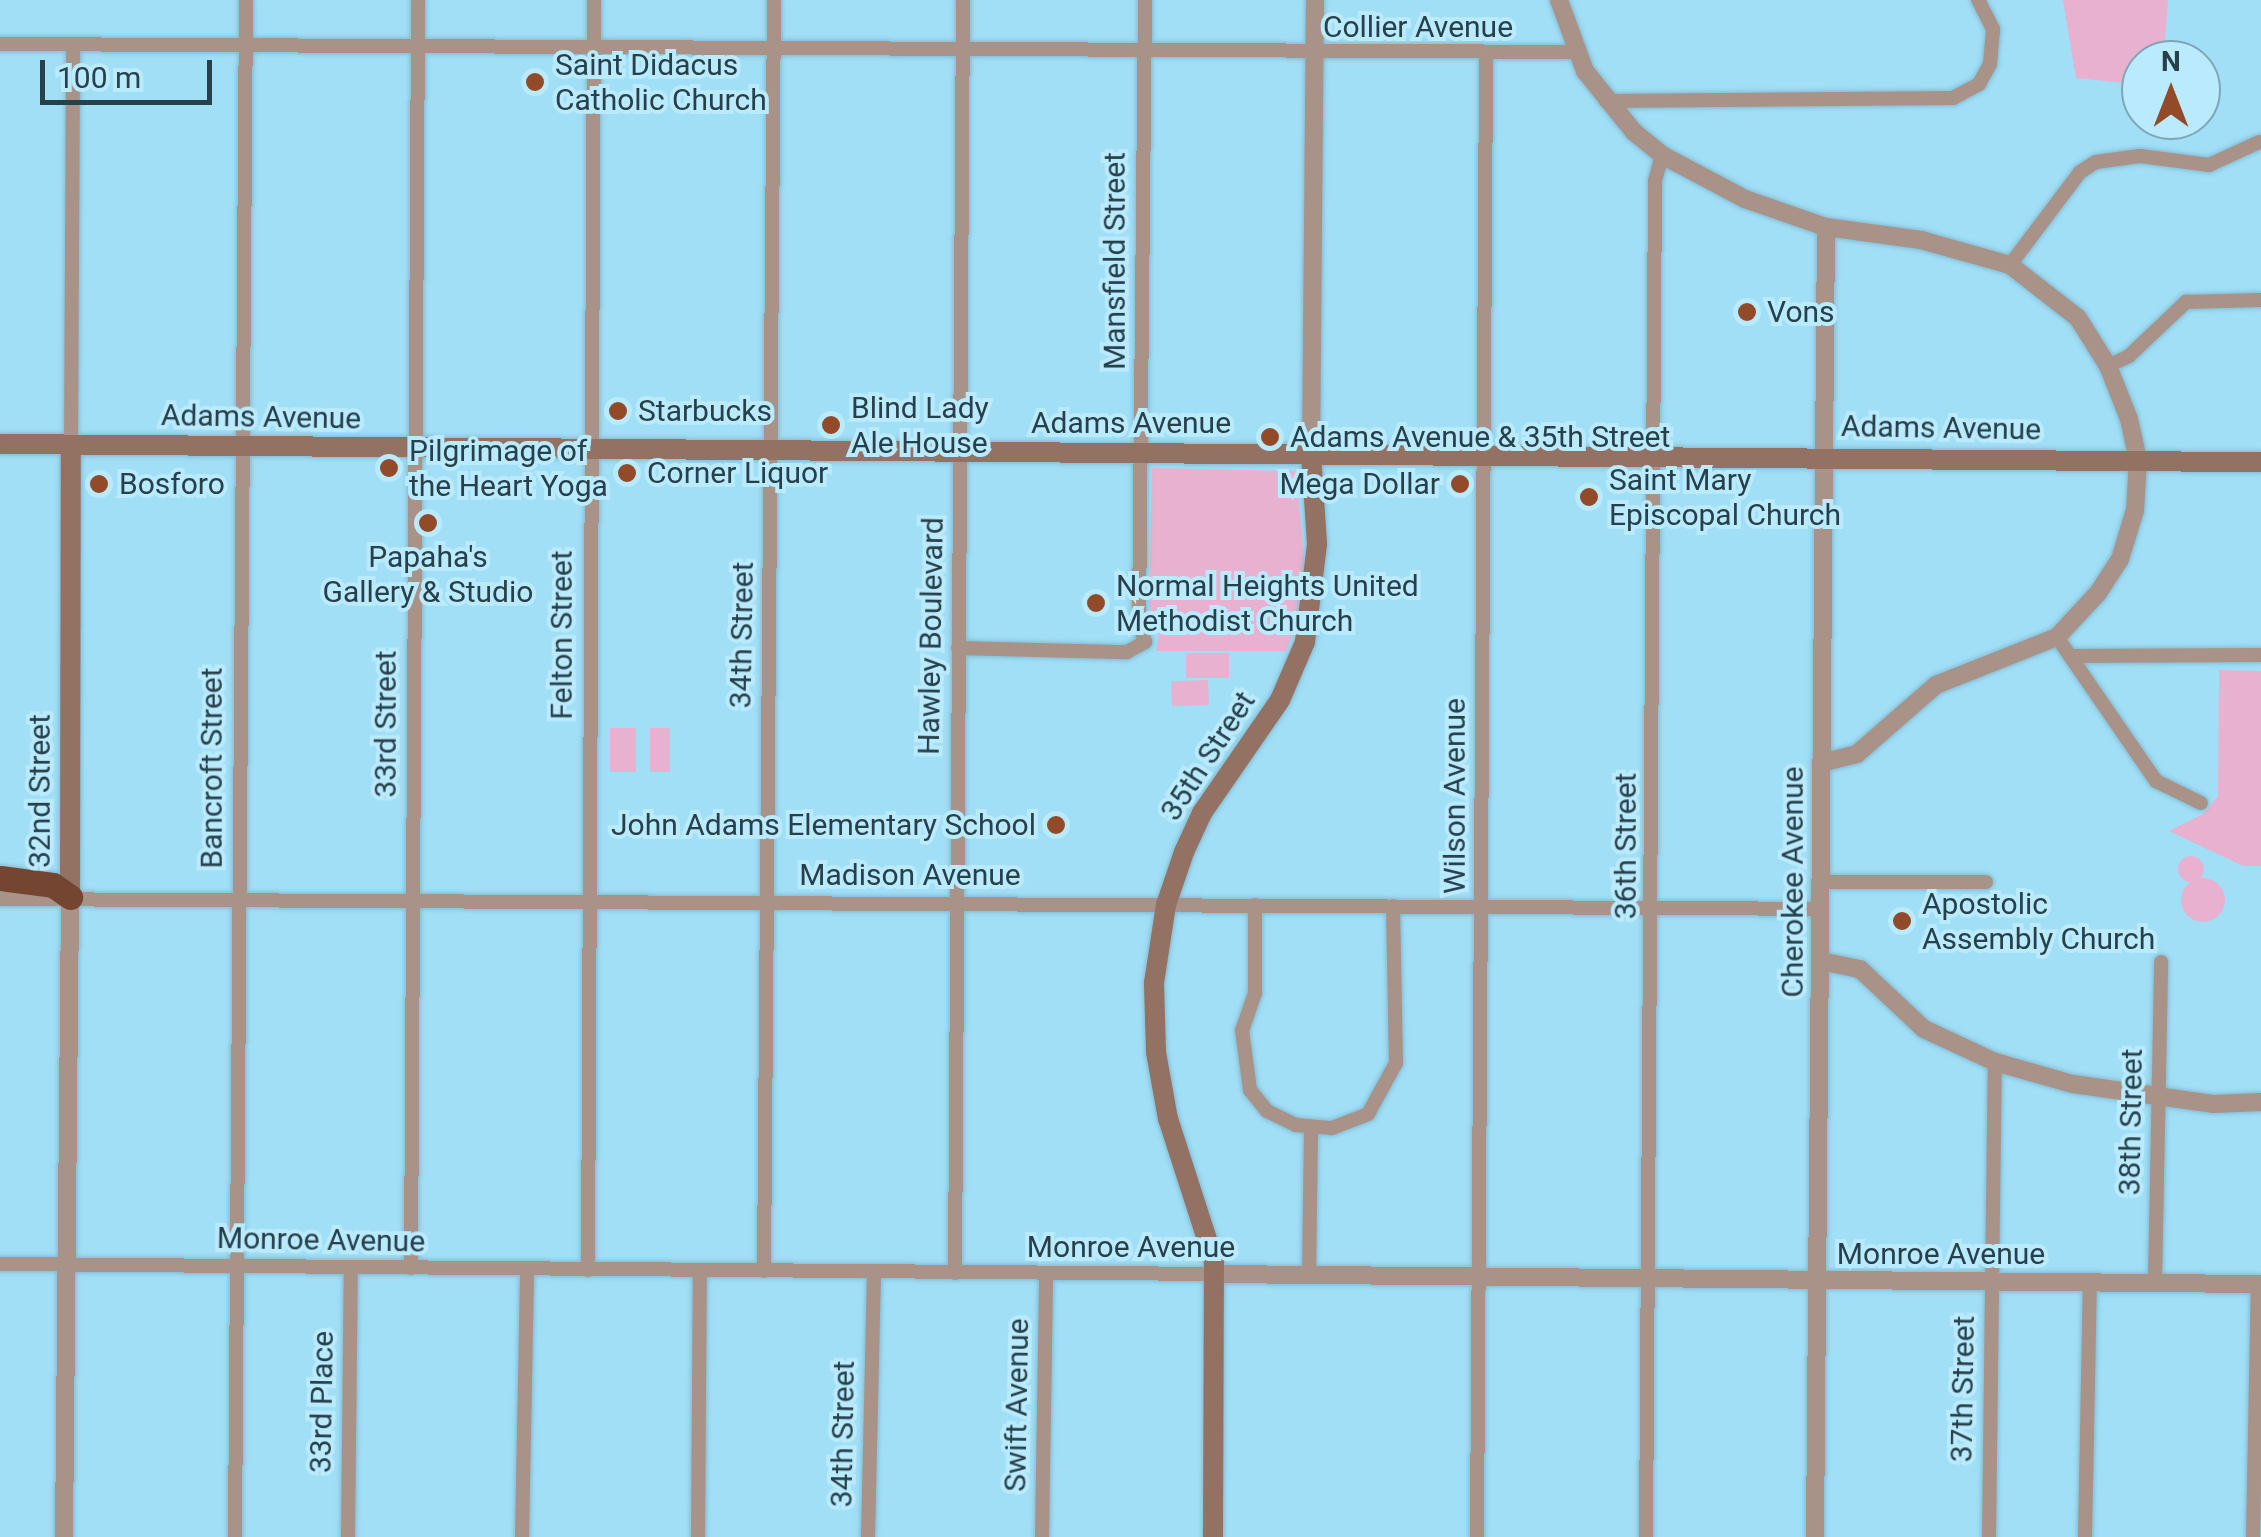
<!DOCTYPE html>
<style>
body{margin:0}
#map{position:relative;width:2261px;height:1537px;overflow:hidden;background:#a1dff7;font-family:Roboto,sans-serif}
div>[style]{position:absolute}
.green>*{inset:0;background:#e9b1d0;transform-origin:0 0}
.round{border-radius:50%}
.roads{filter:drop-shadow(0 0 2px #86bcd1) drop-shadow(0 0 2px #86bcd1)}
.minor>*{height:14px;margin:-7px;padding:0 7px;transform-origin:7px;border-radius:7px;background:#a99288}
.tertiary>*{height:18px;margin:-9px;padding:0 9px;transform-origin:9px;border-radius:9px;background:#a99288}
.secondary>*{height:20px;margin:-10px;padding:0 10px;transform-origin:10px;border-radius:10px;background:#937163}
.motorway>*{height:25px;margin:-12.5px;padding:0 12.5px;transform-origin:12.5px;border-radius:12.5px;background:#744631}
.dots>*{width:28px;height:28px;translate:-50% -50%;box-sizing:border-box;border:5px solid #b9eafe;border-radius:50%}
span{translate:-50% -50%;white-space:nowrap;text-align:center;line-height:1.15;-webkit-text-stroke:8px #b9eafe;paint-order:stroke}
.street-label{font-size:30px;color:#27404a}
.poi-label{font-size:30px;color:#27404a}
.left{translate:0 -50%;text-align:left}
.right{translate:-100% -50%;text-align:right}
.north{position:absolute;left:2121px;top:40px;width:100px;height:100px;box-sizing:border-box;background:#b9eafe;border:2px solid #7fa6b6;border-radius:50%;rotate:0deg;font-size:28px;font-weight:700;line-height:40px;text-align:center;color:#27404a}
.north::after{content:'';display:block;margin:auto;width:35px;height:45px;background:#924a28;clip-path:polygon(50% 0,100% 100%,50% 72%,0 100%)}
.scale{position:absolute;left:40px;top:60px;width:172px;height:45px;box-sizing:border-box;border:5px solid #27404a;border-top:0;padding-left:12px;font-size:30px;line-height:35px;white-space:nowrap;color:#27404a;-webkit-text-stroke:8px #b9eafe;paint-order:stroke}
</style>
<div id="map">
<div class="green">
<i style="clip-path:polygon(2063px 0,2168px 0,2165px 42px,2152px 60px,2141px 60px,2134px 84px,2076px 78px)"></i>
<i style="clip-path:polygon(1152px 468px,1296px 471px,1305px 567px,1299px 619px,1286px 651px,1156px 651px,1159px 632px,1149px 606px)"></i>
<i style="left:1186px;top:653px;width:43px;height:25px"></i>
<i style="clip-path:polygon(2219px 670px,2261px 671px,2261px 866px,2243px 866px,2169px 831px,2203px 814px,2218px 796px)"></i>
<i style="left:1208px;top:680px;width:25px;height:37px;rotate:88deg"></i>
<i style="left:610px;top:728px;width:26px;height:44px"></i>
<i style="left:650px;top:728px;width:20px;height:44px"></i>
<i class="round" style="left:2178px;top:856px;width:26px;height:26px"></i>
<i class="round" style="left:2181px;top:878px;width:44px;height:44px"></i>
</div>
<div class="roads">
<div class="minor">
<i style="left:0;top:44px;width:1576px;rotate:0.29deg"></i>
<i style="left:1606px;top:101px;width:347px;rotate:-0.5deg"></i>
<i style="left:1953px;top:98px;width:30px;rotate:-28deg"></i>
<i style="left:1979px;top:84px;width:23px;rotate:-61deg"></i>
<i style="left:1990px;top:64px;width:35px;rotate:-85deg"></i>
<i style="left:1993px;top:29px;width:33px;rotate:-117deg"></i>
<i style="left:2010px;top:265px;width:116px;rotate:-53deg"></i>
<i style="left:2080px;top:172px;width:19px;rotate:-32deg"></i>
<i style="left:2096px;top:162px;width:44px;rotate:-7.8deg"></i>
<i style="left:2140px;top:156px;width:70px;rotate:7.4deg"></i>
<i style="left:2209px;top:165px;width:55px;rotate:-24.7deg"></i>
<i style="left:2108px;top:366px;width:23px;rotate:-25deg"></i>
<i style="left:2129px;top:356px;width:79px;rotate:-43.5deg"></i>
<i style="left:2186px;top:302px;width:75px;rotate:-1.5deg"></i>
<i style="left:71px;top:445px;width:401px;rotate:-89.7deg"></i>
<i style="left:2057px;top:637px;width:175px;rotate:55.5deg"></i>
<i style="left:2156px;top:781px;width:50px;rotate:26.1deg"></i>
<i style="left:958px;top:648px;width:169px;rotate:1.4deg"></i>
<i style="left:1127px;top:652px;width:21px;rotate:-29deg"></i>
<i style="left:1145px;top:642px;width:21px;rotate:-107deg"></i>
<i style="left:1139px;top:622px;width:622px;rotate:-89.45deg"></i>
<i style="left:2071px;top:656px;width:190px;rotate:-0.3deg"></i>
<i style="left:1820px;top:882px;width:166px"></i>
<i style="left:0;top:899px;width:1820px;rotate:0.31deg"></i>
<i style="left:1255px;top:905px;width:88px;rotate:90deg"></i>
<i style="left:1255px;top:993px;width:39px;rotate:109deg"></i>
<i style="left:1242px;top:1030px;width:61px;rotate:82.4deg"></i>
<i style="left:1250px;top:1090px;width:27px;rotate:51deg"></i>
<i style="left:1267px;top:1111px;width:32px;rotate:26deg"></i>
<i style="left:1296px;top:1125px;width:36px;rotate:5deg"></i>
<i style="left:1332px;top:1128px;width:39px;rotate:-21deg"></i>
<i style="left:1368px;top:1114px;width:58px;rotate:-61.2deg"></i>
<i style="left:1396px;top:1063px;width:157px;rotate:-91.1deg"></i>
<i style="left:0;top:1264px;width:1214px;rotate:0.47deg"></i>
<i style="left:411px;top:1268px;width:1268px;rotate:-89.68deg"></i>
<i style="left:588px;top:1270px;width:1270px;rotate:-89.73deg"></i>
<i style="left:764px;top:1271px;width:1271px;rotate:-89.55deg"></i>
<i style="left:955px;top:1273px;width:1273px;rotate:-89.64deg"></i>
<i style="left:1309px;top:1276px;width:149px;rotate:-89.2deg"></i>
<i style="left:2155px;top:1282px;width:320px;rotate:-88.9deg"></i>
<i style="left:235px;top:1537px;width:1537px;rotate:-89.59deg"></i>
<i style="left:348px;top:1537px;width:270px;rotate:-89.4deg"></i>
<i style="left:522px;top:1537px;width:268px;rotate:-88.9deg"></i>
<i style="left:698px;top:1537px;width:266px;rotate:-89.6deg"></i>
<i style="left:868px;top:1537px;width:265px;rotate:-88.7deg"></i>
<i style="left:1042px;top:1537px;width:263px;rotate:-89.1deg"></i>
<i style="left:1477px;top:1537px;width:1482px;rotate:-89.65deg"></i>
<i style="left:1646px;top:1537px;width:1356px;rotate:-89.62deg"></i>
<i style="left:1655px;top:181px;width:27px;rotate:-75deg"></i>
<i style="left:1989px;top:1537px;width:475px;rotate:-89.3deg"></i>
<i style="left:2085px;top:1537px;width:255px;rotate:-88.9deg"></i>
<i style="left:2253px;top:1537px;width:253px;rotate:-88.9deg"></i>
</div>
<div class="tertiary">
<i style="left:1559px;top:0;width:76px;rotate:69.9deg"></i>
<i style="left:1585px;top:71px;width:78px;rotate:51.2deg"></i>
<i style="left:1634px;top:132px;width:36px;rotate:39deg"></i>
<i style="left:1662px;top:155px;width:94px;rotate:27.9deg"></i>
<i style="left:1745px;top:199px;width:86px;rotate:19.1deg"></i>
<i style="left:1826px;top:227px;width:96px;rotate:7.8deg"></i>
<i style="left:1921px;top:240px;width:92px;rotate:15.7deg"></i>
<i style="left:2010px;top:265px;width:86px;rotate:37.9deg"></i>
<i style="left:2078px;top:318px;width:57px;rotate:58deg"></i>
<i style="left:2108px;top:366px;width:57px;rotate:68.4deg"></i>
<i style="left:2129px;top:419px;width:42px;rotate:77.6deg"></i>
<i style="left:2138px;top:460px;width:50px;rotate:93.4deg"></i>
<i style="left:2135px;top:510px;width:51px;rotate:107deg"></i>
<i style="left:2120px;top:559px;width:40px;rotate:122.9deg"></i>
<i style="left:2098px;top:593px;width:60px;rotate:133deg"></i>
<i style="left:2057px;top:637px;width:130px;rotate:158.4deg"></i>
<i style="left:1936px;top:685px;width:105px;rotate:138.9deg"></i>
<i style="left:1857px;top:754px;width:37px;rotate:166deg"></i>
<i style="left:1311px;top:454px;width:454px;rotate:-89.5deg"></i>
<i style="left:1821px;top:961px;width:40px;rotate:12deg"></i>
<i style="left:1860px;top:969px;width:88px;rotate:43.2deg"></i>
<i style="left:1924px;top:1029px;width:78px;rotate:24.9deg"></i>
<i style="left:1995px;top:1062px;width:81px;rotate:15.8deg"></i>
<i style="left:2073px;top:1084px;width:141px;rotate:8.1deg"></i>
<i style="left:2213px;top:1104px;width:48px;rotate:-2.4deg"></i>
<i style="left:1214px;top:1274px;width:1047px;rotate:0.55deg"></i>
<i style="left:64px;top:1537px;width:640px;rotate:-89.46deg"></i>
<i style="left:1815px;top:1537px;width:1310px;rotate:-89.52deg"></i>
</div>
<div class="secondary">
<i style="left:0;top:444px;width:2261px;rotate:0.46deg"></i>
<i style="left:70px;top:897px;width:452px;rotate:-89.9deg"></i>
<i style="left:1213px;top:1537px;width:276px;rotate:-89.8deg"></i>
<i style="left:1214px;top:1261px;width:149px;rotate:-107.9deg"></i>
<i style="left:1168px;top:1119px;width:68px;rotate:-100.2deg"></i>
<i style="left:1156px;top:1052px;width:69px;rotate:-91.7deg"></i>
<i style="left:1154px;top:983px;width:79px;rotate:-81.3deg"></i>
<i style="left:1166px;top:905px;width:56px;rotate:-71.2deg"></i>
<i style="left:1184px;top:852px;width:43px;rotate:-65.2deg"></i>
<i style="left:1202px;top:813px;width:137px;rotate:-55.4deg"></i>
<i style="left:1280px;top:700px;width:63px;rotate:-66.7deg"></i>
<i style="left:1305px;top:642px;width:99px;rotate:-83deg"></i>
<i style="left:1317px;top:544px;width:90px;rotate:-93.8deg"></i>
</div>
<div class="motorway">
<i style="left:0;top:878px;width:53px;rotate:7.5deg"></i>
<i style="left:53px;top:885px;width:21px;rotate:35deg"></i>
</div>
</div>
<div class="dots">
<i style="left:535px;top:82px;background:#924a28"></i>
<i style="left:1747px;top:312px;background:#924a28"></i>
<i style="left:618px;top:411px;background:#924a28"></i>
<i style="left:831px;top:425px;background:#924a28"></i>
<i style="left:1270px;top:437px;background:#924a28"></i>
<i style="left:389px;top:468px;background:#924a28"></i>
<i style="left:627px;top:473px;background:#924a28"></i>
<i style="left:99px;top:484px;background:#924a28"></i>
<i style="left:1460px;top:484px;background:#924a28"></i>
<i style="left:1589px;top:497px;background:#924a28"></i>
<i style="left:428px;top:523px;background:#924a28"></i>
<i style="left:1096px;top:603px;background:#924a28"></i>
<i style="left:1056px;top:825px;background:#924a28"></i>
<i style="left:1902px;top:921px;background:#924a28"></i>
</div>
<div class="street-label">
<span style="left:1418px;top:27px">Collier Avenue</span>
<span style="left:1115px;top:261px;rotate:-90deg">Mansfield Street</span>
<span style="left:261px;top:417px;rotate:1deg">Adams Avenue</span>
<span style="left:1131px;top:423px">Adams Avenue</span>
<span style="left:1941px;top:428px;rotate:1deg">Adams Avenue</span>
<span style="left:562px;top:635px;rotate:-90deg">Felton Street</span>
<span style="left:742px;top:635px;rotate:-89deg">34th Street</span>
<span style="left:931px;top:636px;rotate:-89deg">Hawley Boulevard</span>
<span style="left:386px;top:724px;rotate:-90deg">33rd Street</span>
<span style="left:1208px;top:756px;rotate:-57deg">35th Street</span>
<span style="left:212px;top:768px;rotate:-90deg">Bancroft Street</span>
<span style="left:40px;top:791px;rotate:-90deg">32nd Street</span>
<span style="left:1455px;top:796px;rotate:-90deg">Wilson Avenue</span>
<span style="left:1626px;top:846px;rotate:-90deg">36th Street</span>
<span style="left:910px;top:875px">Madison Avenue</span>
<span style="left:1793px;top:882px;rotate:-90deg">Cherokee Avenue</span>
<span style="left:2131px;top:1122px;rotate:-89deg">38th Street</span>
<span style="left:321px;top:1240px;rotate:1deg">Monroe Avenue</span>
<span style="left:1131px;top:1247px">Monroe Avenue</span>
<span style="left:1941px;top:1254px">Monroe Avenue</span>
<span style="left:1963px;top:1389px;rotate:-89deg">37th Street</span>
<span style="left:322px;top:1402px;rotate:-89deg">33rd Place</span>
<span style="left:1017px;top:1405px;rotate:-89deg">Swift Avenue</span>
<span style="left:843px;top:1434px;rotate:-89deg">34th Street</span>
</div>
<div class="poi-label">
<span class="left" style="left:555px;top:82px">Saint Didacus<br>Catholic Church</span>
<span class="left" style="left:1767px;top:312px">Vons</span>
<span class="left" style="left:851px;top:425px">Blind Lady<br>Ale House</span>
<span class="left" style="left:638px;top:411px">Starbucks</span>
<span class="left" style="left:1290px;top:437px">Adams Avenue &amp; 35th Street</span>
<span class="left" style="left:409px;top:468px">Pilgrimage of<br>the Heart Yoga</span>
<span class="left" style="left:647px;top:473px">Corner Liquor</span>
<span class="left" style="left:1609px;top:497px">Saint Mary<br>Episcopal Church</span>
<span class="left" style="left:119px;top:484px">Bosforo</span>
<span class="right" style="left:1440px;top:484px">Mega Dollar</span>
<span style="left:428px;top:574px">Papaha's<br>Gallery &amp; Studio</span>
<span class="left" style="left:1116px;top:603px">Normal Heights United<br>Methodist Church</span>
<span class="right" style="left:1036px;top:825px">John Adams Elementary School</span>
<span class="left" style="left:1922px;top:921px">Apostolic<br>Assembly Church</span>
</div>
<div class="north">N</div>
<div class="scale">100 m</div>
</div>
